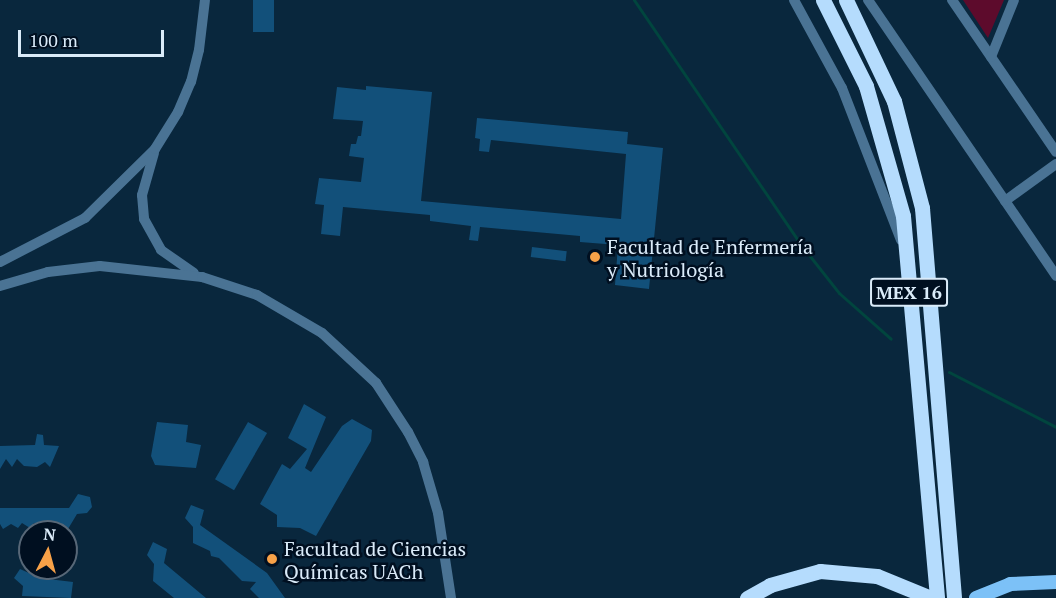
<!DOCTYPE html>
<meta charset="utf-8">
<style>
body{margin:0}
#map{position:relative;width:1056px;height:598px;overflow:hidden;background:#09273d;font-family:"PT Serif",serif}
div>[style]{position:absolute}
.green>*{inset:0;background:#5d0b2c}
.stream>*{height:3px;margin:-1.5px;padding:0 1.5px;transform-origin:1.5px;border-radius:1.5px;background:#01453e}
.building>*{inset:0;background:#12507a;transform-origin:0 0}
.minor>*{height:10px;margin:-5px;padding:0 5px;transform-origin:5px;border-radius:5px;background:#4a7394}
.major>*{height:14px;margin:-7px;padding:0 7px;transform-origin:7px;border-radius:7px;background:#7cc1f7}
.highway>*{height:15px;margin:-7.5px;padding:0 7.5px;transform-origin:7.5px;border-radius:7.5px;background:#b5dcfd}
.dots>*{width:16px;height:16px;translate:-50% -50%;box-sizing:border-box;border:3px solid #000f20;border-radius:50%}
span{translate:-50% -50%;white-space:nowrap;text-align:center;line-height:1.15;-webkit-text-stroke:5px #000f20;paint-order:stroke}
.shield-label span{padding:2px 4px;background:#000f20;border:2px solid;border-radius:4px;-webkit-text-stroke-width:0}
.shield-label{font-size:18px;color:#daebf9;font-weight:700}
.poi-label{font-size:20px;color:#daebf9}
.left{translate:0 -50%;text-align:left}
.north{position:absolute;left:18px;top:520px;width:60px;height:60px;box-sizing:border-box;background:#000f20;border:2px solid #576777;border-radius:50%;rotate:6deg;font-size:16px;font-weight:700;line-height:24px;text-align:center;color:#daebf9}
.north::after{content:'';display:block;margin:auto;width:21px;height:27px;background:#f7a148;clip-path:polygon(50% 0,100% 100%,50% 72%,0 100%)}
.scale{position:absolute;left:18px;top:30px;width:146px;height:27px;box-sizing:border-box;border:3px solid #daebf9;border-top:0;padding-left:8px;font-size:18px;line-height:21px;white-space:nowrap;color:#daebf9;-webkit-text-stroke:4px #000f20;paint-order:stroke}
</style>
<div id="map">
<div class="green">
<i style="clip-path:polygon(963px 0,1004px 0,988px 38px)"></i>
</div>
<div class="stream">
<i style="left:634px;top:0;width:298px;rotate:55.7deg"></i>
<i style="left:802px;top:246px;width:60px;rotate:51.8deg"></i>
<i style="left:839px;top:293px;width:69px;rotate:41.5deg"></i>
<i style="left:949px;top:372px;width:120px;rotate:27.2deg"></i>
</div>
<div class="building">
<i style="left:253px;top:0;width:21px;height:32px"></i>
<i style="clip-path:polygon(366px 86px,432px 92px,421px 201px,621px 219px,626px 154px,491px 140px,489px 152px,479px 151px,480px 139px,475px 138px,477px 118px,628px 132px,627px 144px,663px 148px,649px 289px,615px 285px,618px 245px,580px 242px,580px 236px,480px 227px,478px 241px,469px 240px,471px 226px,430px 221px,430px 215px,343px 207px,340px 236px,321px 234px,324px 205px,315px 204px,319px 178px,361px 182px,364px 158px,349px 156px,351px 144px,356px 144px,358px 136px,361px 136px,363px 121px,333px 119px,337px 87px,366px 90px)"></i>
<i style="left:532px;top:247px;width:35px;height:10px;rotate:7deg"></i>
<i style="clip-path:polygon(304px 404px,326px 417px,305px 468px,311px 472px,342px 426px,352px 419px,372px 430px,371px 441px,316px 536px,300px 528px,277px 527px,277px 515px,260px 504px,282px 464px,290px 469px,307px 449px,288px 438px)"></i>
<i style="clip-path:polygon(157px 422px,188px 425px,186px 442px,201px 445px,196px 468px,155px 465px,151px 456px)"></i>
<i style="left:248px;top:422px;width:22px;height:66px;rotate:30deg"></i>
<i style="clip-path:polygon(37px 434px,43px 435px,44px 445px,59px 446px,50px 467px,45px 462px,37px 467px,24px 466px,17px 459px,12px 467px,6px 459px,0 469px,0 446px,35px 445px)"></i>
<i style="clip-path:polygon(78px 494px,90px 497px,92px 507px,87px 513px,77px 514px,68px 529px,59px 523px,54px 530px,49px 524px,43px 528px,34px 523px,30px 528px,22px 523px,18px 528px,11px 524px,3px 529px,0 524px,0 508px,69px 508px)"></i>
<i style="clip-path:polygon(191px 505px,204px 510px,200px 525px,267px 573px,285px 598px,259px 598px,250px 589px,256px 582px,242px 581px,219px 558px,211px 556px,210px 551px,193px 543px,193px 527px,185px 518px)"></i>
<i style="clip-path:polygon(153px 542px,167px 549px,164px 563px,206px 598px,174px 598px,153px 581px,154px 564px,147px 555px)"></i>
<i style="clip-path:polygon(20px 569px,40px 578px,73px 582px,71px 598px,22px 596px,23px 586px,14px 578px)"></i>
</div>
<div class="minor">
<i style="left:794px;top:0;width:100px;rotate:61.4deg"></i>
<i style="left:842px;top:88px;width:163px;rotate:68.8deg"></i>
<i style="left:868px;top:0;width:334px;rotate:55.7deg"></i>
<i style="left:952px;top:0;width:184px;rotate:55.6deg"></i>
<i style="left:991px;top:57px;width:61px;rotate:-68deg"></i>
<i style="left:154px;top:153px;width:44px;rotate:105.9deg"></i>
<i style="left:142px;top:195px;width:24px;rotate:85deg"></i>
<i style="left:144px;top:219px;width:35px;rotate:61deg"></i>
<i style="left:161px;top:250px;width:40px;rotate:34.9deg"></i>
<i style="left:1005px;top:201px;width:63px;rotate:-36deg"></i>
<i style="left:0;top:262px;width:96px;rotate:-27.4deg"></i>
<i style="left:85px;top:218px;width:98px;rotate:-44.6deg"></i>
<i style="left:155px;top:149px;width:44px;rotate:-58.1deg"></i>
<i style="left:178px;top:112px;width:33px;rotate:-67deg"></i>
<i style="left:191px;top:82px;width:33px;rotate:-76deg"></i>
<i style="left:199px;top:50px;width:50px;rotate:-83.2deg"></i>
<i style="left:0;top:286px;width:50px;rotate:-16.3deg"></i>
<i style="left:48px;top:272px;width:52px;rotate:-6.6deg"></i>
<i style="left:100px;top:266px;width:103px;rotate:6.2deg"></i>
<i style="left:202px;top:277px;width:58px;rotate:18.1deg"></i>
<i style="left:257px;top:295px;width:75px;rotate:30.3deg"></i>
<i style="left:322px;top:333px;width:74px;rotate:42.8deg"></i>
<i style="left:376px;top:383px;width:59px;rotate:56.9deg"></i>
<i style="left:408px;top:432px;width:34px;rotate:63deg"></i>
<i style="left:423px;top:462px;width:53px;rotate:73.6deg"></i>
<i style="left:438px;top:513px;width:86px;rotate:81.3deg"></i>
</div>
<div class="major">
<i style="left:976px;top:598px;width:37px;rotate:-22deg"></i>
<i style="left:1010px;top:584px;width:46px;rotate:-2.5deg"></i>
</div>
<div class="highway">
<i style="left:823px;top:0;width:96px;rotate:63.4deg"></i>
<i style="left:866px;top:86px;width:135px;rotate:74.1deg"></i>
<i style="left:903px;top:216px;width:384px;rotate:84.9deg"></i>
<i style="left:846px;top:0;width:112px;rotate:64.6deg"></i>
<i style="left:894px;top:101px;width:111px;rotate:75.3deg"></i>
<i style="left:922px;top:208px;width:391px;rotate:85.3deg"></i>
<i style="left:747px;top:598px;width:26px;rotate:-29deg"></i>
<i style="left:770px;top:585px;width:52px;rotate:-15.6deg"></i>
<i style="left:820px;top:571px;width:57px;rotate:5deg"></i>
<i style="left:877px;top:576px;width:58px;rotate:22.2deg"></i>
</div>
<div class="dots">
<i style="left:595px;top:257px;background:#f7a148"></i>
<i style="left:272px;top:559px;background:#f7a148"></i>
</div>
<div class="shield-label">
<span style="left:909px;top:292px">MEX 16</span>
</div>
<div class="poi-label">
<span class="left" style="left:607px;top:258px">Facultad de Enfermería<br>y Nutriología</span>
<span class="left" style="left:284px;top:560px">Facultad de Ciencias<br>Químicas UACh</span>
</div>
<div class="north">N</div>
<div class="scale">100 m</div>
</div>
